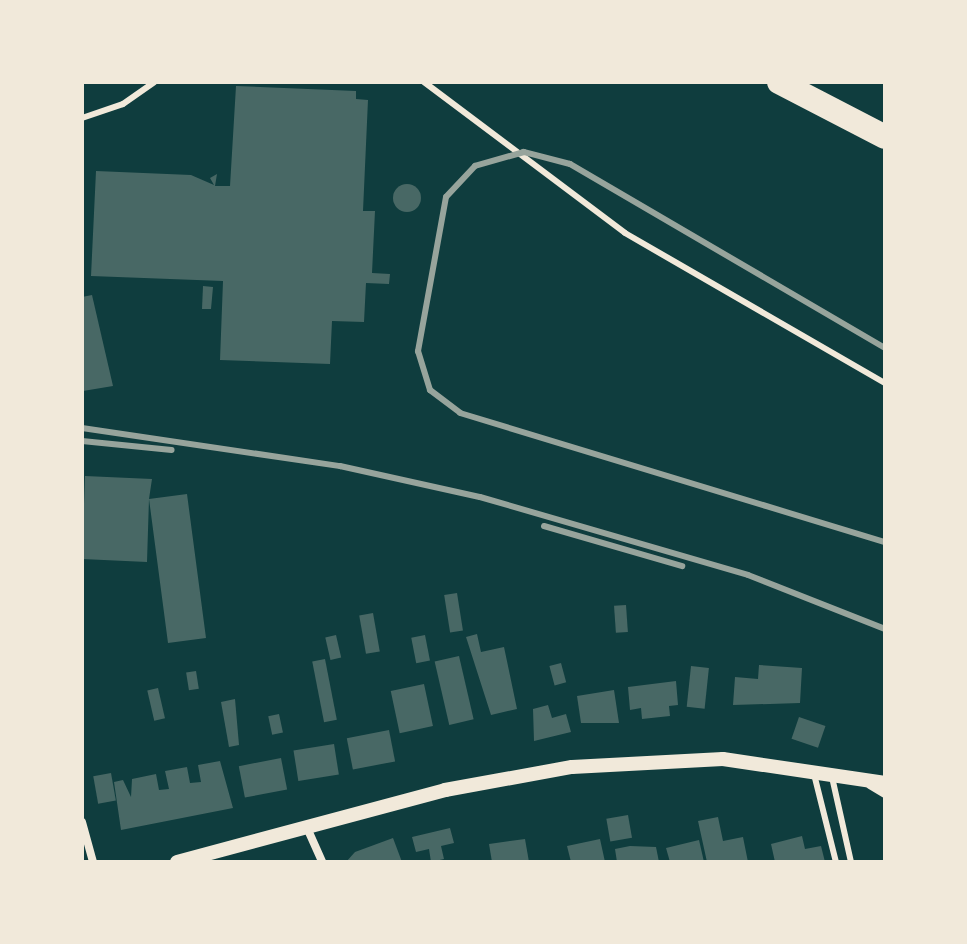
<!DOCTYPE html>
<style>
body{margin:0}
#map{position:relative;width:967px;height:944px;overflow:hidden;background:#0f3d3e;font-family:Arial,sans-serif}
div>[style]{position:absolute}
.building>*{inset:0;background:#486865;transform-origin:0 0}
.round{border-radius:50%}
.service>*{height:6px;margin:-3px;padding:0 3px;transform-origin:3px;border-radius:3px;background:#f1e9da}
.minor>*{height:8px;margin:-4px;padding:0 4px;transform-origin:4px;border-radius:4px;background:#f1e9da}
.tertiary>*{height:14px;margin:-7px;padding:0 7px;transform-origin:7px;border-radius:7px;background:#f1e9da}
.motorway>*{height:24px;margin:-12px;padding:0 12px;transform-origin:12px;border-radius:12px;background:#f1e9da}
.rail>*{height:6px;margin:-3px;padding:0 3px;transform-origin:3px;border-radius:3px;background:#97a49c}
span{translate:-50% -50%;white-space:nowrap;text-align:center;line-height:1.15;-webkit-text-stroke:7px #f1e9da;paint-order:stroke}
.frame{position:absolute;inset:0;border:84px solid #f1e9da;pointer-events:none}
</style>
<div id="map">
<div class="building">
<i style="clip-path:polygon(236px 86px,356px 91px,356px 99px,368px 100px,363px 211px,375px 211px,372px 273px,390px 274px,389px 284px,366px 283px,364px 322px,332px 321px,330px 364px,220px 360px,223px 281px,91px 276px,96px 171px,191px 175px,214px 185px,210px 178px,217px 174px,215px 186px,230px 186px)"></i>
<i class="round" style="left:393px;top:184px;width:28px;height:28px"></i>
<i style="clip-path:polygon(203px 286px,213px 287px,211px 309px,202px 309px)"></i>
<i style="clip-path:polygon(92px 295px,113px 386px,83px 391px,82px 297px)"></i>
<i style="clip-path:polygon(85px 476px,152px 479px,149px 499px,187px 494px,206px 638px,168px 643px,149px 499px,147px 562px,82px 559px)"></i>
<i style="left:457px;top:593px;width:38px;height:13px;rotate:81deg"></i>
<i style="left:626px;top:605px;width:27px;height:12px;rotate:86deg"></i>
<i style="left:373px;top:613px;width:39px;height:14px;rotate:80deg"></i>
<i style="clip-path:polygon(477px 634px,481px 652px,504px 647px,517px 709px,491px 715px,466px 637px)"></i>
<i style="left:336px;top:635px;width:23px;height:11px;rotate:77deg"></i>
<i style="left:425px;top:635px;width:26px;height:14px;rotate:79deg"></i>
<i style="left:459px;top:656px;width:65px;height:25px;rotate:77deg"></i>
<i style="left:325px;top:659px;width:62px;height:13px;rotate:79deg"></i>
<i style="left:561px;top:663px;width:20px;height:12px;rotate:75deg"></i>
<i style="clip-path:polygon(759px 665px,802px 668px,800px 703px,733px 705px,735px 677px,758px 679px)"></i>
<i style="left:691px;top:666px;width:18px;height:41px;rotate:6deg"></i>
<i style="left:196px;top:671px;width:18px;height:10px;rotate:81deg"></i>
<i style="clip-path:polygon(676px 681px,678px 705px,669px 706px,670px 716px,642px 719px,641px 708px,630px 710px,628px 687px)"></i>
<i style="left:424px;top:684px;width:43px;height:34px;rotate:78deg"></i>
<i style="left:158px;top:688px;width:31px;height:11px;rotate:77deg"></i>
<i style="clip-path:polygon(614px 690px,619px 723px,581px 723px,577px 696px)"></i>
<i style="clip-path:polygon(235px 699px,239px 745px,229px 747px,221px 702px)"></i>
<i style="clip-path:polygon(548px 705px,552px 718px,566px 714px,571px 732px,534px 741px,533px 709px)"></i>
<i style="left:279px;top:714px;width:19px;height:11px;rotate:78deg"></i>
<i style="left:799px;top:717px;width:28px;height:23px;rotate:19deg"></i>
<i style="left:389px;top:730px;width:32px;height:43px;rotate:79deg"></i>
<i style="left:334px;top:744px;width:31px;height:41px;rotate:81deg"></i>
<i style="left:281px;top:758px;width:32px;height:43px;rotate:79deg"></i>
<i style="clip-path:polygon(220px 761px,233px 808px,121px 830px,114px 782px,123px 780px,131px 797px,132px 779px,156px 774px,159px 790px,169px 789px,165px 771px,187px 767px,190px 783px,201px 782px,198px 765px)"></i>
<i style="left:111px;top:773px;width:28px;height:18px;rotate:80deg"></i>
<i style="left:628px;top:815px;width:23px;height:22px;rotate:80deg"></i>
<i style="clip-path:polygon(718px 817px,723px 841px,743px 837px,748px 862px,707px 862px,698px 821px)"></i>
<i style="clip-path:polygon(450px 828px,454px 843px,441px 846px,444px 859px,431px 862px,429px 849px,416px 852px,412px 837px)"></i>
<i style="clip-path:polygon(802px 836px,805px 849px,821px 846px,825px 862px,775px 862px,771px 844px)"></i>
<i style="clip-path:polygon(393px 838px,402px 862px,346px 862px,355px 852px)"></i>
<i style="clip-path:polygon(525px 839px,529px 862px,492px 862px,489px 844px)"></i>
<i style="clip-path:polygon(600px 839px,605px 862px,571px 862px,567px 846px)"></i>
<i style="clip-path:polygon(699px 840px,704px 862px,670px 862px,666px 848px)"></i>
<i style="clip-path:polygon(630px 846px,656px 847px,659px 862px,617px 862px,615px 849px)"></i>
</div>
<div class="service">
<i style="left:424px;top:82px;width:251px;rotate:36.9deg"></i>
<i style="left:625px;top:233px;width:300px;rotate:30deg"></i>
<i style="left:82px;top:118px;width:43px;rotate:-18.9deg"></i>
<i style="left:123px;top:104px;width:38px;rotate:-35deg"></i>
<i style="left:814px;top:774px;width:91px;rotate:76deg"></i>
<i style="left:832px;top:777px;width:87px;rotate:77.4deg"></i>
</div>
<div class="minor">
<i style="left:870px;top:785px;width:17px;rotate:31deg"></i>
<i style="left:82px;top:822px;width:41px;rotate:74.6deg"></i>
<i style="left:308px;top:830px;width:35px;rotate:66deg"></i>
</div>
<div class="tertiary">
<i style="left:177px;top:862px;width:278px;rotate:-15deg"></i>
<i style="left:445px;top:790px;width:129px;rotate:-10.3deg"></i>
<i style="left:572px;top:767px;width:151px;rotate:-3deg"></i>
<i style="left:723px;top:759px;width:164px;rotate:8.4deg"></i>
</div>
<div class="motorway">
<i style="left:779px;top:82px;width:119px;rotate:27.4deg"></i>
</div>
<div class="rail">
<i style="left:885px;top:348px;width:365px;rotate:-149.7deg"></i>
<i style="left:570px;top:164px;width:48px;rotate:-165.4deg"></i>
<i style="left:524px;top:152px;width:51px;rotate:164.1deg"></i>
<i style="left:475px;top:166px;width:42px;rotate:133.1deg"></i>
<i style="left:446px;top:197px;width:157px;rotate:100.3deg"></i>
<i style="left:418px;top:351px;width:41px;rotate:72.9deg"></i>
<i style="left:430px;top:390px;width:38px;rotate:37deg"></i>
<i style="left:460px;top:413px;width:444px;rotate:16.9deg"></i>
<i style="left:82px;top:428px;width:261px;rotate:8.4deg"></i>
<i style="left:340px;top:466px;width:143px;rotate:12.5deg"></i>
<i style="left:480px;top:497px;width:279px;rotate:16.2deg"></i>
<i style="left:748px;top:575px;width:147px;rotate:21.5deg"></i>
<i style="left:82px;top:441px;width:90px;rotate:5.7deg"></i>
<i style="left:544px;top:526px;width:144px;rotate:16.2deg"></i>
</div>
<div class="frame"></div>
</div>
